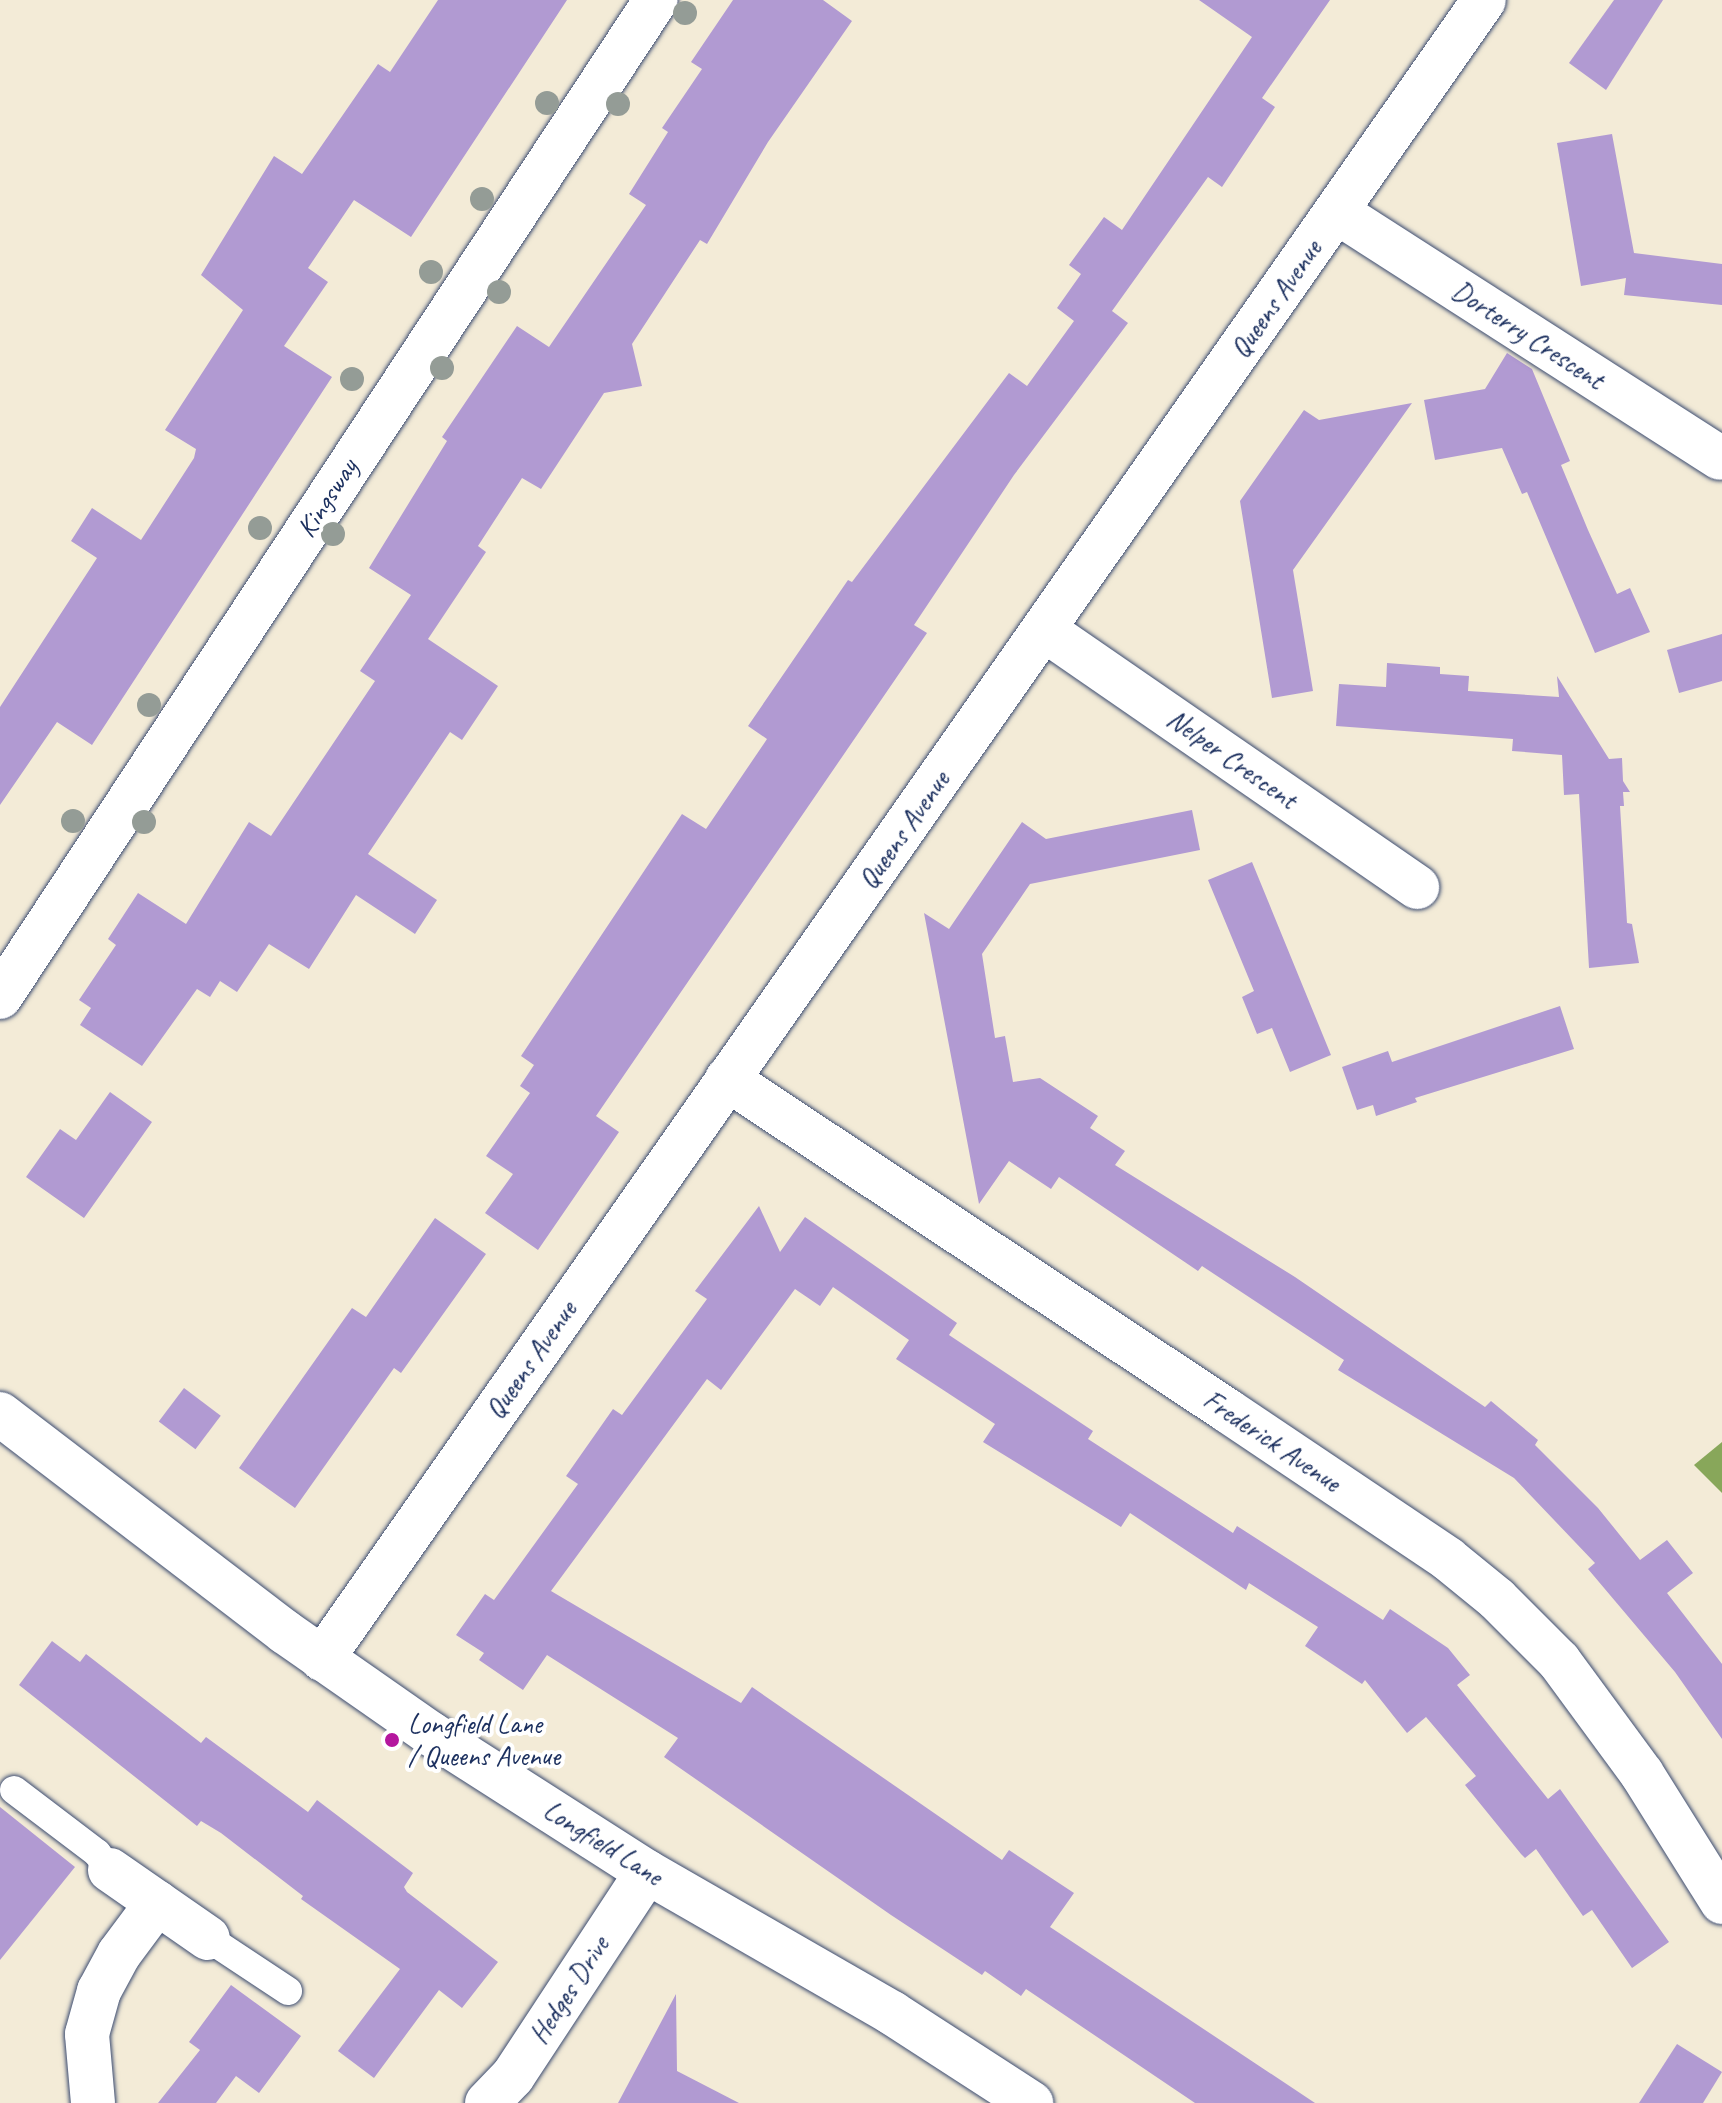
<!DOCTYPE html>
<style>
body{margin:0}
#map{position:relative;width:1722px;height:2103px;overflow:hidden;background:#f3ebd7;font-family:Caveat,sans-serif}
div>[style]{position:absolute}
.forest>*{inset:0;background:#88a75a}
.building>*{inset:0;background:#b19ad2;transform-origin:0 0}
.roads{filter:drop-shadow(0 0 2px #3b4b70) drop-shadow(0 0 2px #3b4b70)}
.lane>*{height:28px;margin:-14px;padding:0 14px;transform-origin:14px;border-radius:14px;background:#fff}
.street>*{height:44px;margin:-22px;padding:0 22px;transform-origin:22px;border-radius:22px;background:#fff}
.secondary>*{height:44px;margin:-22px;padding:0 22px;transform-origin:22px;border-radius:22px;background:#fff}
.trees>*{width:24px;height:24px;margin:-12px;border-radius:50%;background:#949c96}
.dots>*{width:22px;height:22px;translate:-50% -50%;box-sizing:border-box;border:4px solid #fff;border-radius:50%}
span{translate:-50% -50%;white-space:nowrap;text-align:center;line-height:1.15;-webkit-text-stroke:8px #fff;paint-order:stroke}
.street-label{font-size:28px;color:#1b2f5e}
.poi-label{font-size:28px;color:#1b2f5e}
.left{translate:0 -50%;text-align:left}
</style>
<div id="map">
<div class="forest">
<i style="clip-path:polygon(1722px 1442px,1722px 1493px,1694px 1465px)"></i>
</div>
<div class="building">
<i style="clip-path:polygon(438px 0,567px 0,411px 237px,354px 200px,308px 268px,328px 282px,284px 346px,332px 377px,92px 745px,57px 722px,0 805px,0 707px,97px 558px,71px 541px,92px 508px,141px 540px,194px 458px,196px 449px,165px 430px,243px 310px,201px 275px,274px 156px,302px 174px,378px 64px,390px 72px)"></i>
<i style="clip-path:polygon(733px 0,823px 0,852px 21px,768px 142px,707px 244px,700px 240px,632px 344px,642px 386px,604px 393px,541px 489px,522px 478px,478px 546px,486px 552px,428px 639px,498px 686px,462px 740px,450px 732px,368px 854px,437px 900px,415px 934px,356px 895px,309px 969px,269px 944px,237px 992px,220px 981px,210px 997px,197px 989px,142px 1066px,80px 1025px,91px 1008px,79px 1000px,116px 945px,108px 939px,138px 893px,186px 924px,249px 822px,271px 836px,375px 681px,360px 671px,411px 595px,369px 568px,447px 441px,442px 437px,517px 326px,549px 347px,646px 205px,629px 194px,668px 132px,662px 128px,702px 69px,691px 62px)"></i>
<i style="clip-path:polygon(1199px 0,1330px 0,1262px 98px,1275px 107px,1222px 187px,1208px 177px,1112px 311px,1128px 323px,1014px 475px,914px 625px,927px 633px,596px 1116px,619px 1132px,538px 1250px,485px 1213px,513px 1174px,486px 1156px,530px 1093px,520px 1086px,534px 1065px,521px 1056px,682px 814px,706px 829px,767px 739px,748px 726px,848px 580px,852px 582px,1009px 373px,1027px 386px,1074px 321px,1057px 308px,1081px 274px,1069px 265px,1104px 217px,1122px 230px,1252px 37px)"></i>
<i style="clip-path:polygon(1614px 0,1663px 0,1606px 90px,1569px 63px)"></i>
<i style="clip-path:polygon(1612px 134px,1634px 253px,1722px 264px,1722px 305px,1624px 295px,1626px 278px,1581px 286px,1557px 143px)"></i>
<i style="clip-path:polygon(1507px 353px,1532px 369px,1570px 461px,1561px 465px,1588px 530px,1617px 594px,1630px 588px,1650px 632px,1595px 653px,1527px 492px,1522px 494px,1502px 448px,1435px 460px,1424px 400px,1485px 389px)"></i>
<i style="clip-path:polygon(1412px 403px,1293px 570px,1313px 691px,1272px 698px,1240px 501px,1304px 410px,1319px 420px)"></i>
<i style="clip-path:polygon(1722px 634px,1722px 681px,1679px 693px,1667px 650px)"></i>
<i style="clip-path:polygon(1387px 663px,1440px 667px,1440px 674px,1469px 676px,1468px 691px,1559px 697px,1557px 676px,1609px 759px,1622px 758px,1623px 781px,1630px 792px,1623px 792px,1624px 806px,1620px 806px,1627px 923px,1632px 924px,1639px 963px,1589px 968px,1579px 794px,1564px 795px,1562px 755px,1512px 751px,1513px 739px,1336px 726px,1339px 684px,1386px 687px)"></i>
<i style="clip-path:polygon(1192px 810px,1200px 850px,1030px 884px,982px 954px,995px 1038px,1005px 1036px,1013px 1082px,1040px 1078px,1098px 1116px,1090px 1128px,1125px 1151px,1115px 1165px,1295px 1277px,1485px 1407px,1491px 1401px,1538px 1440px,1535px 1445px,1598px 1508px,1640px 1560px,1667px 1540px,1693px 1573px,1667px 1593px,1722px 1664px,1722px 1739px,1675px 1672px,1588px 1569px,1595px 1563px,1514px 1478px,1338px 1370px,1344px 1360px,1202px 1266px,1198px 1271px,1059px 1177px,1051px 1189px,1009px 1161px,979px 1204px,924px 913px,949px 929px,1022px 822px,1046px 839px)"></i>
<i style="clip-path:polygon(1252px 862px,1331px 1055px,1290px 1072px,1272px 1028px,1257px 1034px,1242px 997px,1254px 991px,1208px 880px)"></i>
<i style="clip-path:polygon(1560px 1006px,1574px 1049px,1415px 1098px,1417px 1102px,1376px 1116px,1373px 1105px,1357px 1110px,1342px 1067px,1388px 1051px,1392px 1062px)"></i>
<i style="clip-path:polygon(110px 1092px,152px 1122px,84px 1218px,26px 1177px,60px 1129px,76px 1140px)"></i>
<i style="clip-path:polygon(759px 1206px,780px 1252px,805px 1217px,957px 1323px,949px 1335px,1093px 1431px,1088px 1439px,1233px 1533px,1237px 1526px,1383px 1620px,1390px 1609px,1448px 1648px,1470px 1675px,1457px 1685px,1548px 1799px,1560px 1789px,1669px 1942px,1632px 1968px,1592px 1910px,1583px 1916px,1536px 1849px,1525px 1858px,1521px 1854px,1465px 1785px,1476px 1776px,1426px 1717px,1407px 1733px,1365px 1680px,1362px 1684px,1305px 1646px,1318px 1627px,1249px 1583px,1246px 1590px,1130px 1513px,1121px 1527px,983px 1442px,995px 1424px,896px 1359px,909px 1340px,833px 1287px,820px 1306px,795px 1289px,721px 1390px,707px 1379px,551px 1591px,741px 1703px,752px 1687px,1002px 1860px,1009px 1850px,1074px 1893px,1050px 1927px,1315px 2103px,1195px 2103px,1026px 1989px,1021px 1996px,985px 1971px,982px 1975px,891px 1915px,664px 1757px,678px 1738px,547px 1655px,523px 1690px,479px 1660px,484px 1653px,456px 1635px,485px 1594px,494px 1600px,578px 1484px,566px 1476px,613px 1409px,622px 1415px,707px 1299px,695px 1291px)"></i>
<i style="clip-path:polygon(435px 1218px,486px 1254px,401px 1373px,394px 1368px,295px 1508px,239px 1468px,352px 1308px,366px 1317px)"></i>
<i style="left:184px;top:1388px;width:46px;height:42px;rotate:37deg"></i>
<i style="clip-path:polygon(52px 1641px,80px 1662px,86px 1654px,201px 1743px,206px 1737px,308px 1812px,317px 1800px,413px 1873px,404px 1887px,407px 1892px,498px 1962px,462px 2008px,439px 1990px,374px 2078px,338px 2051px,400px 1969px,301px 1899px,303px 1896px,221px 1833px,201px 1821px,197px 1826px,19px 1685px)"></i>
<i style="clip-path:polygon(0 1807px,75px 1867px,0 1960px)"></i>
<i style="clip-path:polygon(231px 1985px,301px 2036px,259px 2093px,236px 2076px,216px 2103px,158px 2103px,200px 2050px,189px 2042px)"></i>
<i style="clip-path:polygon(676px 1994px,677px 2071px,739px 2103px,618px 2103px)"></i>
<i style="clip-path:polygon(1677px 2044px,1722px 2072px,1703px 2103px,1639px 2103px)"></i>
</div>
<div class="roads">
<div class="lane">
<i style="left:14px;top:1790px;width:104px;rotate:37.2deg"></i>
<i style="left:97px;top:1853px;width:21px;rotate:53deg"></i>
<i style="left:208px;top:1938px;width:96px;rotate:33.5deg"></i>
</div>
<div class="street">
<i style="left:1337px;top:212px;width:455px;rotate:32.7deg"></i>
<i style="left:1046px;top:631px;width:451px;rotate:34.6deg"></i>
<i style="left:0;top:997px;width:1193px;rotate:-56.66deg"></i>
<i style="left:727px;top:1079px;width:601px;rotate:33.53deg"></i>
<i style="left:1228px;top:1411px;width:265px;rotate:33.9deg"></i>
<i style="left:1448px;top:1559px;width:63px;rotate:39.2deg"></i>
<i style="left:1497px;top:1599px;width:88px;rotate:45deg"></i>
<i style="left:1559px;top:1661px;width:140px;rotate:53.7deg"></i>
<i style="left:1642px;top:1774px;width:151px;rotate:58deg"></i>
<i style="left:322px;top:1659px;width:2025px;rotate:-54.99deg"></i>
<i style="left:110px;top:1870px;width:119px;rotate:34.8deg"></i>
<i style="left:93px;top:2103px;width:69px;rotate:-95deg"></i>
<i style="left:87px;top:2034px;width:45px;rotate:-74.4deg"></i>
<i style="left:99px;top:1991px;width:42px;rotate:-61.6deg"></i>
<i style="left:119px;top:1954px;width:64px;rotate:-53.3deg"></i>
<i style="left:487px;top:2103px;width:37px;rotate:-46deg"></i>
<i style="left:513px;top:2076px;width:244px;rotate:-56.7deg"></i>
</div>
<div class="secondary">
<i style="left:0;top:1414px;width:359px;rotate:37.4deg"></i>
<i style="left:285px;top:1632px;width:178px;rotate:34.9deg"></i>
<i style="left:431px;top:1734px;width:256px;rotate:32.6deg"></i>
<i style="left:647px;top:1872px;width:283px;rotate:29.9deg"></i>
<i style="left:892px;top:2013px;width:166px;rotate:32.9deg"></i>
</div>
</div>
<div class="trees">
<i style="left:685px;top:13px"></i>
<i style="left:547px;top:103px"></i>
<i style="left:618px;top:104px"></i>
<i style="left:482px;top:199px"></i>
<i style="left:431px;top:272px"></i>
<i style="left:499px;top:292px"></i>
<i style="left:442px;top:368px"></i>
<i style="left:352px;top:379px"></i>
<i style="left:260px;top:528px"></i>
<i style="left:333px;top:534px"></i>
<i style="left:149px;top:705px"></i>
<i style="left:73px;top:821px"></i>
<i style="left:144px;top:822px"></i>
</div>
<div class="dots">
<i style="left:392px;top:1740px;background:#b5179e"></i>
</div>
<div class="street-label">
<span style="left:1276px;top:299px;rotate:-55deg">Queens Avenue</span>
<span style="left:1528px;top:335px;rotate:33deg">Dorterry Crescent</span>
<span style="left:327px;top:498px;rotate:-57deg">Kingsway</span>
<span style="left:1232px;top:759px;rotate:35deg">Nelper Crescent</span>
<span style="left:904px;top:830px;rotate:-55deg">Queens Avenue</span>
<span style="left:531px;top:1360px;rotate:-55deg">Queens Avenue</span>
<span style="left:1272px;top:1441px;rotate:34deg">Frederick Avenue</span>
<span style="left:603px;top:1843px;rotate:32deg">Longfield Lane</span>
<span style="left:569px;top:1990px;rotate:-57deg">Hedges Drive</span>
</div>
<div class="poi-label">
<span class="left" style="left:408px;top:1740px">Longfield Lane<br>/ Queens Avenue</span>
</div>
</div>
